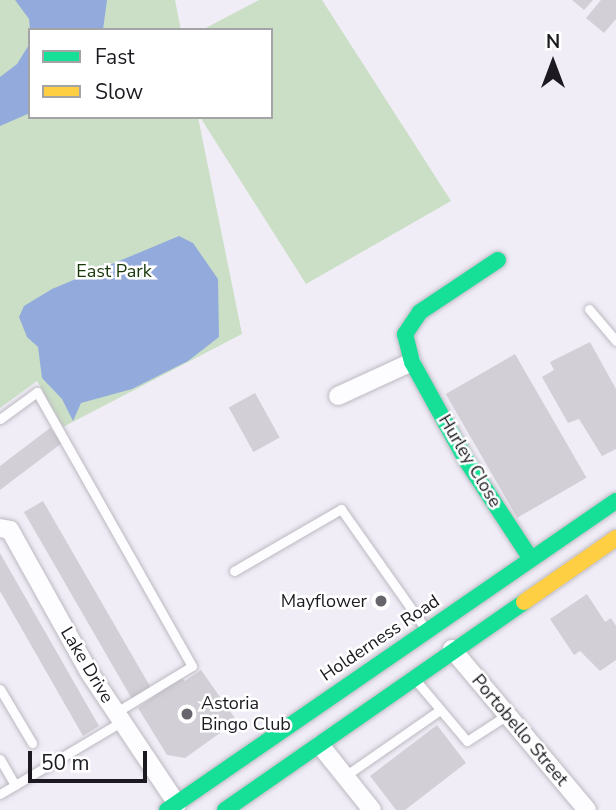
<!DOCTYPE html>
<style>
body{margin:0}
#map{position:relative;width:616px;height:810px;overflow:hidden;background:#f1edf7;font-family:"Nunito Sans",sans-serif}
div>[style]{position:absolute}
.green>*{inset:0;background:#cadfc5}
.water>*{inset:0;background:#93abdc}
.building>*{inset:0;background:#d2cfd6;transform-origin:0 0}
.roads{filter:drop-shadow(0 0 2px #bcb9c1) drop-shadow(0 0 2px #bcb9c1)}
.lane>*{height:9px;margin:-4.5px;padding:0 4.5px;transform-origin:4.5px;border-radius:4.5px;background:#fdfcfe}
.street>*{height:18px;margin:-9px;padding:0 9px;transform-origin:9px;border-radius:9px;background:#fdfcfe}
.fast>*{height:16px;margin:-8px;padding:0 8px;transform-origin:8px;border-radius:8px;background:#16e098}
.slow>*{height:16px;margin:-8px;padding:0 8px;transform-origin:8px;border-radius:8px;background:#ffcf43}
.dots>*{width:19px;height:19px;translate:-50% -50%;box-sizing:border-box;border:4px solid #fff;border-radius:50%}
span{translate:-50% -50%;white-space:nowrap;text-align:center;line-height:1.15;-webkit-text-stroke:5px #fff;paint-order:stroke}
.park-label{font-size:18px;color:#183809}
.street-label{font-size:18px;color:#1c1a20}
.poi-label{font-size:18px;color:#1c1a20}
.right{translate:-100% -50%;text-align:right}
.left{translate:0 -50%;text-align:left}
.legend{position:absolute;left:28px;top:28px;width:245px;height:91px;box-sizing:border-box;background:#fff;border:2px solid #a4a3a6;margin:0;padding:9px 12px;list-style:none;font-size:21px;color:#1c1a20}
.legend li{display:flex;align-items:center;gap:14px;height:35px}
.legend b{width:35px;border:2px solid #a4a3a6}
.north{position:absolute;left:518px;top:28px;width:70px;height:70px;-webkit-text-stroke:5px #fff;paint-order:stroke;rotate:0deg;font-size:19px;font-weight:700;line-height:28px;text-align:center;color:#1c1a20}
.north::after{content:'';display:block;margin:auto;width:24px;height:32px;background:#1c1a20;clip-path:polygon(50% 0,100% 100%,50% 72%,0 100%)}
.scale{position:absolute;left:28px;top:751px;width:119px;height:32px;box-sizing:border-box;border:4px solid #1c1a20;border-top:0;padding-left:9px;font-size:21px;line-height:24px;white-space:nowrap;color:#1c1a20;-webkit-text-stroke:5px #fff;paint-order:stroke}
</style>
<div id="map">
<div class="green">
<i style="clip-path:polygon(0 0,175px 0,181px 30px,30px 30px,30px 117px,198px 117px,242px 334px,63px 427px,37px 381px,0 408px)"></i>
<i style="clip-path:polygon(259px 0,322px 0,451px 201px,306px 284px,200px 117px,271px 117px,271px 30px,202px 30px)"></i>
</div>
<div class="water">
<i style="clip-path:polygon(15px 0,107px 0,103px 30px,30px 30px,29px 19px)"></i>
<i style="clip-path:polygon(30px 43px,30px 113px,0 126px,0 77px,17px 64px)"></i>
<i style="clip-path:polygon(179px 236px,193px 243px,218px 279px,219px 337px,188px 361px,132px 389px,81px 403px,73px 421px,62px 399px,42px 378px,38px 347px,27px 337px,19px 317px,24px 306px,52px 289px)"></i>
</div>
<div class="building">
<i style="clip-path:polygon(572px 0,593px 0,584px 10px)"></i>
<i style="clip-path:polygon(601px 0,616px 0,616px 19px,604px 33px,586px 18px)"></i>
<i style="clip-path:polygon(590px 342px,616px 389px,616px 449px,602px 456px,579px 419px,568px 423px,542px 377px,554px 370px,550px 362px)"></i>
<i style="left:515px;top:354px;width:143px;height:80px;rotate:60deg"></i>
<i style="left:255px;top:393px;width:51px;height:30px;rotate:61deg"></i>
<i style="clip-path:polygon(50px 428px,62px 443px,0 490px,0 466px)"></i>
<i style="left:43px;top:501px;width:216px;height:22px;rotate:60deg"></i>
<i style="clip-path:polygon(0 553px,99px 726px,83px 736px,0 591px)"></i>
<i style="clip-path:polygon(587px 594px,605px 622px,611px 618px,616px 626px,616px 660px,600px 671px,580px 651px,574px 655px,550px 619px)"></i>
<i style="clip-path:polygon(201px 670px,237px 721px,185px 758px,167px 755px,138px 708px,181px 677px,185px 681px)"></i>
<i style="clip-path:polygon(437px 725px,466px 763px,405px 810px,396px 810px,370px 776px)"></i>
</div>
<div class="roads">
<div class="lane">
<i style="left:589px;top:309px;width:42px;rotate:49.8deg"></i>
<i style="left:0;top:419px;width:46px;rotate:-36.1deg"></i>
<i style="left:37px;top:392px;width:315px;rotate:60.5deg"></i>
<i style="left:192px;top:666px;width:90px;rotate:148.6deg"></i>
<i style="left:234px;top:571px;width:124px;rotate:-30.1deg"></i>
<i style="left:341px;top:509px;width:146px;rotate:54.8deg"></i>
<i style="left:418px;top:683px;width:76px;rotate:49.8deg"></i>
<i style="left:467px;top:741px;width:48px;rotate:-33deg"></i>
<i style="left:0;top:689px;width:63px;rotate:59.3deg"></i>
<i style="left:0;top:759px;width:30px;rotate:60deg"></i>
<i style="left:345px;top:776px;width:116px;rotate:-34.8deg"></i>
<i style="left:0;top:794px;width:141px;rotate:-30.8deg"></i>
</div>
<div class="street">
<i style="left:338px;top:396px;width:81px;rotate:-24.7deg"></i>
<i style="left:0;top:528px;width:10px;rotate:11deg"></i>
<i style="left:10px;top:530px;width:162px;rotate:60.9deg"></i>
<i style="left:89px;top:672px;width:159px;rotate:56.3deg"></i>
<i style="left:452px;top:649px;width:210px;rotate:50deg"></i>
<i style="left:320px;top:745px;width:83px;rotate:51.3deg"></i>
</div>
<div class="fast">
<i style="left:498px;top:260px;width:94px;rotate:146.3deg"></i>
<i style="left:420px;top:312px;width:27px;rotate:124deg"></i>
<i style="left:405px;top:334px;width:29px;rotate:76deg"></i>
<i style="left:412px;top:362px;width:112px;rotate:61.1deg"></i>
<i style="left:466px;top:460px;width:118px;rotate:56.7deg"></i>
<i style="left:167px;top:810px;width:545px;rotate:-34.54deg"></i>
<i style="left:225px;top:810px;width:364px;rotate:-34.8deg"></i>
</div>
<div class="slow">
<i style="left:524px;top:602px;width:112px;rotate:-34.8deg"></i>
</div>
</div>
<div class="dots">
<i style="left:381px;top:601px;background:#67646b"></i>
<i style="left:187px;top:714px;background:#67646b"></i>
</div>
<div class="park-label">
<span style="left:114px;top:271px">East Park</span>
</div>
<div class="street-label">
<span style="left:470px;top:461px;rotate:59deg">Hurley Close</span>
<span style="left:380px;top:638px;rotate:-34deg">Holderness Road</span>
<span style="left:87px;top:665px;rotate:59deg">Lake Drive</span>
<span style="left:520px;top:730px;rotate:50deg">Portobello Street</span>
</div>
<div class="poi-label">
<span class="right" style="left:367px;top:601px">Mayflower</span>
<span class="left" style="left:201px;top:714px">Astoria<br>Bingo Club</span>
</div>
<ul class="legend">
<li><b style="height:9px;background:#16e098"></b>Fast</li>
<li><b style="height:9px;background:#ffcf43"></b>Slow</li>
</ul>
<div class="north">N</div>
<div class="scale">50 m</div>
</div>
